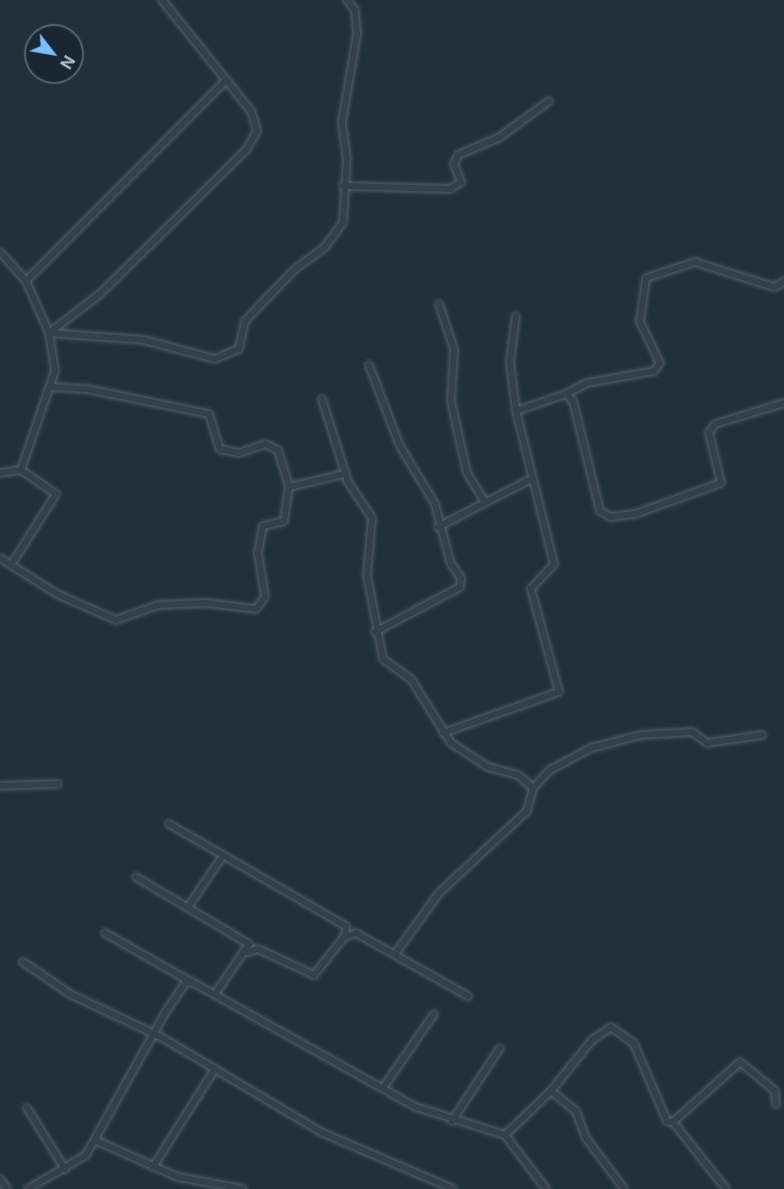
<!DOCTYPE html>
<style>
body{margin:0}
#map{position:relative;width:784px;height:1189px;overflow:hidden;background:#20303d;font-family:Inter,sans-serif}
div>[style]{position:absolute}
.roads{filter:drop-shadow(0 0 2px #525f6b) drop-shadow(0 0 2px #525f6b)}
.minor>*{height:6px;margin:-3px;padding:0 3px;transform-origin:3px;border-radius:3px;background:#34414d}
span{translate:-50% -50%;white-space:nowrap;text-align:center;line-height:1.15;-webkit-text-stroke:4.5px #1a2632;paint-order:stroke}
.north{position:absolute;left:24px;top:24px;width:60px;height:60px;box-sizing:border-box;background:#1a2632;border:2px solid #56626e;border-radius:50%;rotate:121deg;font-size:16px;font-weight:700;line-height:24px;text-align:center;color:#afbcc9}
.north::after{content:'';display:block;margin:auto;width:21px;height:27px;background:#7ebeff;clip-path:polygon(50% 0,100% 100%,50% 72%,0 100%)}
</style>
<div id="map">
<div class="roads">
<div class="minor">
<i style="left:162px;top:0;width:142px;rotate:51.3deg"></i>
<i style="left:251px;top:111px;width:21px;rotate:73deg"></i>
<i style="left:257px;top:131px;width:22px;rotate:120deg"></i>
<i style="left:246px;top:150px;width:205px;rotate:135.4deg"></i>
<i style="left:100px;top:294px;width:64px;rotate:142.6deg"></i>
<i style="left:49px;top:333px;width:95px;rotate:4.2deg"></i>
<i style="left:144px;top:340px;width:73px;rotate:15deg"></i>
<i style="left:215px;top:359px;width:26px;rotate:-23deg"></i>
<i style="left:239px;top:349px;width:29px;rotate:-78deg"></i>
<i style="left:245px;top:321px;width:72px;rotate:-46.1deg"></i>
<i style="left:295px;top:269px;width:37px;rotate:-36deg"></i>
<i style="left:325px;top:247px;width:31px;rotate:-54deg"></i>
<i style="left:343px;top:222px;width:63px;rotate:-86.4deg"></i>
<i style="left:347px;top:159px;width:37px;rotate:-98deg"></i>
<i style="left:342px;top:122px;width:89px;rotate:-80.3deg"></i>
<i style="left:357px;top:34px;width:24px;rotate:-95deg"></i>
<i style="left:355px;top:10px;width:13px;rotate:-129deg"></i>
<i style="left:343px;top:186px;width:107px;rotate:1.6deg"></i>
<i style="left:450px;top:189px;width:13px;rotate:-32deg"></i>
<i style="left:461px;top:182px;width:19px;rotate:-111deg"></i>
<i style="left:454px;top:164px;width:10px;rotate:-66deg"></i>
<i style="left:458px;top:155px;width:46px;rotate:-23.2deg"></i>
<i style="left:500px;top:137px;width:61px;rotate:-36.3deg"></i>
<i style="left:0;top:252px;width:39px;rotate:48deg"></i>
<i style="left:26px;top:281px;width:57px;rotate:66.1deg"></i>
<i style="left:49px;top:333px;width:38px;rotate:81deg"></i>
<i style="left:55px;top:371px;width:105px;rotate:109deg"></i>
<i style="left:21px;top:470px;width:21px;rotate:172deg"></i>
<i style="left:26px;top:281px;width:284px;rotate:-45.1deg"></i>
<i style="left:439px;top:304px;width:47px;rotate:71.6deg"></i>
<i style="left:454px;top:349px;width:52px;rotate:93.3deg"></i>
<i style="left:451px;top:401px;width:74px;rotate:77.5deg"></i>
<i style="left:467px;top:473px;width:32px;rotate:58deg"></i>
<i style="left:369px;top:365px;width:87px;rotate:69.1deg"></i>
<i style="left:400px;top:446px;width:68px;rotate:58.9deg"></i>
<i style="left:435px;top:504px;width:62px;rotate:75.1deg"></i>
<i style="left:451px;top:564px;width:17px;rotate:54deg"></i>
<i style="left:461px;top:578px;width:9px;rotate:96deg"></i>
<i style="left:460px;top:587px;width:96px;rotate:152.1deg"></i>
<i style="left:50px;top:387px;width:37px;rotate:3deg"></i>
<i style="left:87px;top:389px;width:125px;rotate:11.6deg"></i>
<i style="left:209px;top:414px;width:37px;rotate:73deg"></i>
<i style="left:220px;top:449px;width:19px;rotate:12deg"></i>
<i style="left:239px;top:453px;width:28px;rotate:-19deg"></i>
<i style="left:265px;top:444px;width:14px;rotate:25deg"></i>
<i style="left:278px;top:450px;width:39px;rotate:73deg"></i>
<i style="left:566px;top:394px;width:24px;rotate:-28deg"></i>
<i style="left:587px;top:383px;width:68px;rotate:-10.2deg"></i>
<i style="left:654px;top:371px;width:10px;rotate:-53deg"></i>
<i style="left:660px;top:363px;width:46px;rotate:-116deg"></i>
<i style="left:640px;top:322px;width:44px;rotate:-82.2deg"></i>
<i style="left:646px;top:278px;width:52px;rotate:-18.1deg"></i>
<i style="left:695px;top:262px;width:83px;rotate:17.6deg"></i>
<i style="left:774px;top:287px;width:11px;rotate:-27deg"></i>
<i style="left:322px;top:399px;width:87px;rotate:72.6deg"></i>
<i style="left:348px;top:482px;width:43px;rotate:56.3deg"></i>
<i style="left:372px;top:518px;width:57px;rotate:95deg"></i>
<i style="left:367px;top:575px;width:86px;rotate:79.2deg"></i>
<i style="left:383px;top:659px;width:34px;rotate:36deg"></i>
<i style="left:411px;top:679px;width:75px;rotate:58deg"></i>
<i style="left:451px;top:743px;width:44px;rotate:33deg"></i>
<i style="left:488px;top:767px;width:31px;rotate:15deg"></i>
<i style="left:518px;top:775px;width:20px;rotate:41deg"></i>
<i style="left:516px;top:411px;width:49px;rotate:-97deg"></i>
<i style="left:510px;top:362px;width:46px;rotate:-82.6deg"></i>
<i style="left:438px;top:527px;width:105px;rotate:-27.3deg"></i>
<i style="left:0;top:558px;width:67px;rotate:32.3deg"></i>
<i style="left:57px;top:594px;width:64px;rotate:23.8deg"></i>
<i style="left:116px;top:620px;width:45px;rotate:-19.7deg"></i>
<i style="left:158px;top:605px;width:47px;rotate:-2.4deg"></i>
<i style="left:205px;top:603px;width:51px;rotate:6.7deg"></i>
<i style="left:256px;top:609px;width:15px;rotate:-53deg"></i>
<i style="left:265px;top:597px;width:45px;rotate:-99deg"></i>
<i style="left:258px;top:553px;width:27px;rotate:-80deg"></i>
<i style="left:263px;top:526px;width:22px;rotate:-13deg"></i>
<i style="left:284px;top:521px;width:34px;rotate:-82deg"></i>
<i style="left:289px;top:487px;width:57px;rotate:-13.3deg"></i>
<i style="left:11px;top:565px;width:84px;rotate:-57.6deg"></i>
<i style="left:56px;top:494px;width:42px;rotate:-145.6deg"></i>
<i style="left:443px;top:733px;width:123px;rotate:-19.5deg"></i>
<i style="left:559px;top:692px;width:107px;rotate:-105.2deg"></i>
<i style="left:531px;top:589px;width:34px;rotate:-47deg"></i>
<i style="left:554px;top:564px;width:158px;rotate:-103.9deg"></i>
<i style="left:516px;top:411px;width:53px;rotate:-18.8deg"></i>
<i style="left:566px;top:394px;width:10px;rotate:45deg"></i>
<i style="left:573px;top:401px;width:113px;rotate:76.2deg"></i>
<i style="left:600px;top:511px;width:13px;rotate:29deg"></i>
<i style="left:611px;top:517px;width:24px;rotate:-7deg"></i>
<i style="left:635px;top:514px;width:91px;rotate:-19.8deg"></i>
<i style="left:721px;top:483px;width:51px;rotate:-103.5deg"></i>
<i style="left:709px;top:433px;width:11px;rotate:-56deg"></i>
<i style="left:715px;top:424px;width:72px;rotate:-16.9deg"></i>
<i style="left:0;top:786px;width:58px;rotate:-2deg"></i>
<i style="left:169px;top:824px;width:204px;rotate:30deg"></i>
<i style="left:346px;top:926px;width:11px;rotate:95deg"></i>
<i style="left:136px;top:877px;width:131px;rotate:30.7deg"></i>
<i style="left:249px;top:944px;width:60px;rotate:124.2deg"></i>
<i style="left:188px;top:907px;width:60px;rotate:-55.8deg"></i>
<i style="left:105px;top:933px;width:99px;rotate:29.7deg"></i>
<i style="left:247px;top:952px;width:11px;rotate:-15deg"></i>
<i style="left:258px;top:949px;width:62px;rotate:24.9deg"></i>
<i style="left:314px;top:975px;width:48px;rotate:-51.7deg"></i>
<i style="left:344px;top:937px;width:13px;rotate:-18deg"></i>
<i style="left:356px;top:933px;width:129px;rotate:29.4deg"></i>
<i style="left:395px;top:954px;width:75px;rotate:-54.2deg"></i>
<i style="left:439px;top:893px;width:120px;rotate:-43deg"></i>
<i style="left:527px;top:811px;width:24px;rotate:-75deg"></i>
<i style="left:533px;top:788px;width:25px;rotate:-47deg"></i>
<i style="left:550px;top:770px;width:47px;rotate:-28.2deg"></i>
<i style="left:591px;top:748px;width:52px;rotate:-14.6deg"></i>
<i style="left:641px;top:735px;width:51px;rotate:-3.4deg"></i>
<i style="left:692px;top:732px;width:19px;rotate:36deg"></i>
<i style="left:707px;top:743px;width:56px;rotate:-8.3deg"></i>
<i style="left:23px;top:962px;width:57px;rotate:34.2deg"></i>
<i style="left:70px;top:994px;width:101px;rotate:25.3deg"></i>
<i style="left:161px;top:1037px;width:188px;rotate:30.7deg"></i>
<i style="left:323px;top:1133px;width:142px;rotate:23.3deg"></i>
<i style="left:383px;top:1088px;width:90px;rotate:-55.4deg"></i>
<i style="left:551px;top:1091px;width:65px;rotate:-51.2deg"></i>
<i style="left:592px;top:1040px;width:23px;rotate:-34deg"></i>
<i style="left:611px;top:1027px;width:29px;rotate:36deg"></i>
<i style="left:634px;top:1044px;width:84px;rotate:66.8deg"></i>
<i style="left:667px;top:1121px;width:6px;rotate:9deg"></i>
<i style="left:673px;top:1122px;width:90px;rotate:-41.8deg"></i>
<i style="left:740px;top:1062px;width:45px;rotate:39.6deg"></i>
<i style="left:775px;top:1091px;width:13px;rotate:86deg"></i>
<i style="left:27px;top:1108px;width:72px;rotate:58.1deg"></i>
<i style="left:452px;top:1121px;width:87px;rotate:-56.7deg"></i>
<i style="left:673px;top:1122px;width:85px;rotate:51.7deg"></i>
<i style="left:505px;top:1135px;width:64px;rotate:-43.7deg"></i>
<i style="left:551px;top:1091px;width:32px;rotate:39deg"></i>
<i style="left:576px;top:1111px;width:29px;rotate:70deg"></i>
<i style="left:586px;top:1138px;width:64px;rotate:53.3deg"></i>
<i style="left:97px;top:1141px;width:89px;rotate:24deg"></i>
<i style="left:178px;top:1177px;width:66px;rotate:10.5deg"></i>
<i style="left:153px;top:1167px;width:116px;rotate:-57.7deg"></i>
<i style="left:0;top:1179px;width:12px;rotate:55deg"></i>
<i style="left:28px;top:1189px;width:67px;rotate:-30.4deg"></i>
<i style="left:86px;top:1155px;width:162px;rotate:-60.9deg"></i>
<i style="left:165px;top:1013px;width:36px;rotate:-56deg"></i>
<i style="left:185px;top:983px;width:7px;rotate:-8deg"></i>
<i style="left:192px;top:982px;width:257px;rotate:29.2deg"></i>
<i style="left:416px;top:1107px;width:93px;rotate:17.5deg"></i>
<i style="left:505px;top:1135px;width:68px;rotate:52.8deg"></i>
</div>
</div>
<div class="north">N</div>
</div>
